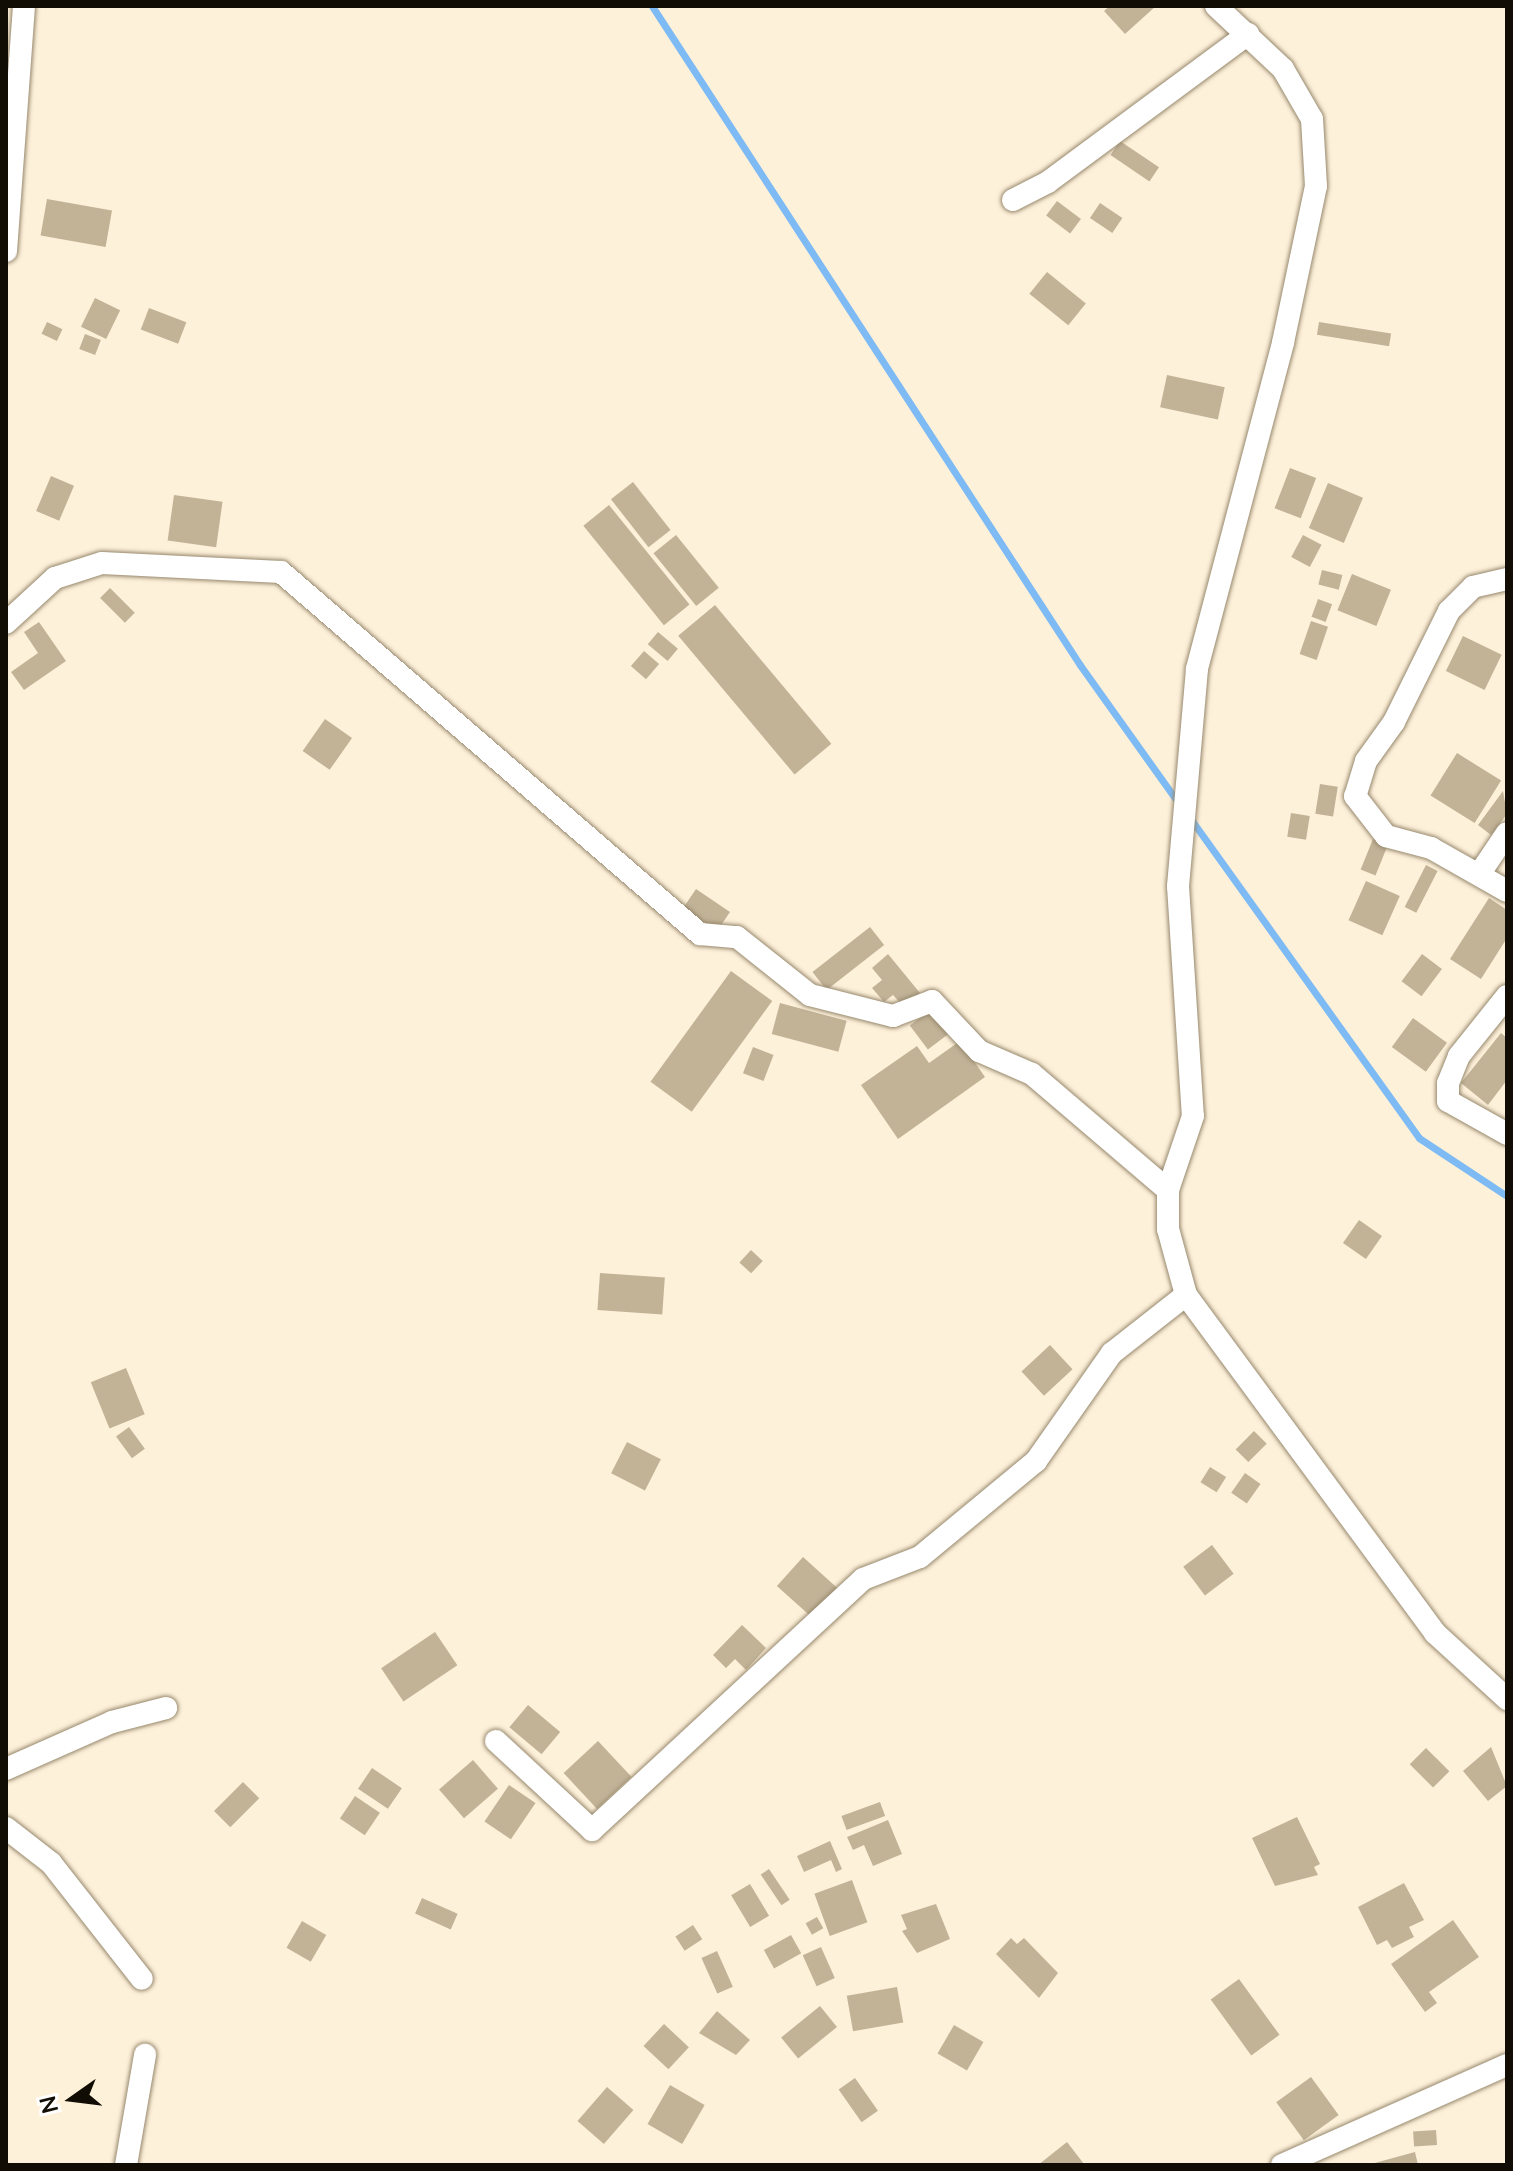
<!DOCTYPE html>
<style>
body{margin:0}
#map{position:relative;width:1513px;height:2171px;overflow:hidden;background:#fef1da;font-family:Lato,sans-serif}
div>[style]{position:absolute}
.stream>*{height:7px;margin:-3.5px;padding:0 3.5px;transform-origin:3.5px;border-radius:3.5px;background:#7ebaf3}
.building>*{inset:0;background:#c2b397;transform-origin:0 0}
.roads{filter:drop-shadow(0 0 2px #96886d) drop-shadow(0 0 2px #96886d)}
.minor>*{height:22px;margin:-11px;padding:0 11px;transform-origin:11px;border-radius:11px;background:#fff}
span{translate:-50% -50%;white-space:nowrap;text-align:center;line-height:1.15;-webkit-text-stroke:8px #fff;paint-order:stroke}
.frame{position:absolute;inset:0;border:8px solid #120d04;pointer-events:none}
.north{position:absolute;left:32px;top:2059px;width:80px;height:80px;-webkit-text-stroke:6px #fff;paint-order:stroke;rotate:256deg;font-size:22px;font-weight:700;line-height:32px;text-align:center;color:#120d04}
.north::after{content:'';display:block;margin:auto;width:28px;height:36px;background:#120d04;clip-path:polygon(50% 0,100% 100%,50% 72%,0 100%)}
</style>
<div id="map">
<div class="stream">
<i style="left:652px;top:6px;width:786px;rotate:57deg"></i>
<i style="left:1080px;top:665px;width:172px;rotate:54.5deg"></i>
<i style="left:1190px;top:818px;width:393px;rotate:54.4deg"></i>
<i style="left:1419px;top:1138px;width:105px;rotate:33.4deg"></i>
</div>
<div class="building">
<i style="clip-path:polygon(1110px 6px,1156px 6px,1125px 34px,1104px 11px)"></i>
<i style="left:1120px;top:141px;width:47px;height:17px;rotate:34deg"></i>
<i style="left:47px;top:199px;width:66px;height:37px;rotate:10deg"></i>
<i style="left:1057px;top:201px;width:30px;height:18px;rotate:37deg"></i>
<i style="left:1100px;top:203px;width:27px;height:18px;rotate:34deg"></i>
<i style="left:1047px;top:272px;width:50px;height:28px;rotate:39deg"></i>
<i style="left:95px;top:298px;width:28px;height:32px;rotate:26deg"></i>
<i style="left:149px;top:308px;width:40px;height:23px;rotate:21deg"></i>
<i style="left:47px;top:322px;width:17px;height:13px;rotate:25deg"></i>
<i style="left:1319px;top:322px;width:73px;height:13px;rotate:9deg"></i>
<i style="left:85px;top:334px;width:17px;height:16px;rotate:21deg"></i>
<i style="left:1167px;top:375px;width:59px;height:33px;rotate:12deg"></i>
<i style="left:1290px;top:468px;width:28px;height:43px;rotate:21deg"></i>
<i style="left:51px;top:476px;width:25px;height:38px;rotate:23deg"></i>
<i style="left:633px;top:482px;width:61px;height:28px;rotate:52deg"></i>
<i style="left:1328px;top:483px;width:38px;height:49px;rotate:23deg"></i>
<i style="left:174px;top:495px;width:49px;height:46px;rotate:8deg"></i>
<i style="left:609px;top:505px;width:128px;height:33px;rotate:51deg"></i>
<i style="left:676px;top:535px;width:68px;height:29px;rotate:51deg"></i>
<i style="left:1303px;top:535px;width:21px;height:25px;rotate:28deg"></i>
<i style="left:1322px;top:570px;width:21px;height:15px;rotate:14deg"></i>
<i style="left:1352px;top:574px;width:42px;height:39px;rotate:22deg"></i>
<i style="left:110px;top:588px;width:35px;height:14px;rotate:45deg"></i>
<i style="left:1318px;top:599px;width:15px;height:19px;rotate:20deg"></i>
<i style="left:715px;top:605px;width:181px;height:48px;rotate:50deg"></i>
<i style="left:1311px;top:621px;width:18px;height:35px;rotate:19deg"></i>
<i style="clip-path:polygon(39px 622px,66px 661px,24px 690px,11px 672px,38px 653px,24px 632px)"></i>
<i style="left:658px;top:632px;width:26px;height:16px;rotate:40deg"></i>
<i style="left:1463px;top:636px;width:43px;height:39px;rotate:26deg"></i>
<i style="left:644px;top:651px;width:20px;height:20px;rotate:41deg"></i>
<i style="left:325px;top:719px;width:33px;height:39px;rotate:35deg"></i>
<i style="left:1457px;top:753px;width:52px;height:50px;rotate:32deg"></i>
<i style="left:1320px;top:784px;width:18px;height:30px;rotate:9deg"></i>
<i style="clip-path:polygon(1503px 791px,1507px 814px,1491px 835px,1478px 825px)"></i>
<i style="left:1291px;top:813px;width:19px;height:24px;rotate:9deg"></i>
<i style="left:1373px;top:839px;width:16px;height:33px;rotate:22deg"></i>
<i style="left:1426px;top:865px;width:13px;height:47px;rotate:27deg"></i>
<i style="left:1366px;top:881px;width:37px;height:43px;rotate:24deg"></i>
<i style="left:696px;top:889px;width:41px;height:23px;rotate:34deg"></i>
<i style="clip-path:polygon(1489px 898px,1507px 910px,1507px 938px,1481px 979px,1450px 959px)"></i>
<i style="left:870px;top:927px;width:23px;height:73px;rotate:52deg"></i>
<i style="clip-path:polygon(888px 954px,920px 993px,903px 1006px,893px 995px,884px 1002px,872px 988px,882px 980px,872px 968px)"></i>
<i style="left:1422px;top:954px;width:25px;height:34px;rotate:37deg"></i>
<i style="left:731px;top:971px;width:51px;height:137px;rotate:36deg"></i>
<i style="left:780px;top:1003px;width:69px;height:32px;rotate:15deg"></i>
<i style="left:933px;top:1008px;width:30px;height:29px;rotate:53deg"></i>
<i style="left:1413px;top:1018px;width:42px;height:36px;rotate:36deg"></i>
<i style="clip-path:polygon(1501px 1033px,1507px 1038px,1507px 1080px,1488px 1105px,1461px 1083px)"></i>
<i style="clip-path:polygon(960px 1041px,985px 1077px,898px 1139px,861px 1085px,917px 1046px,929px 1063px)"></i>
<i style="left:753px;top:1047px;width:22px;height:28px;rotate:21deg"></i>
<i style="left:1359px;top:1220px;width:28px;height:28px;rotate:35deg"></i>
<i style="left:751px;top:1250px;width:16px;height:17px;rotate:43deg"></i>
<i style="left:600px;top:1273px;width:65px;height:37px;rotate:4deg"></i>
<i style="left:1050px;top:1345px;width:33px;height:39px;rotate:47deg"></i>
<i style="left:126px;top:1368px;width:50px;height:38px;rotate:68deg"></i>
<i style="left:129px;top:1427px;width:27px;height:16px;rotate:54deg"></i>
<i style="left:1254px;top:1431px;width:18px;height:26px;rotate:45deg"></i>
<i style="left:627px;top:1442px;width:38px;height:35px;rotate:27deg"></i>
<i style="left:1210px;top:1467px;width:19px;height:18px;rotate:32deg"></i>
<i style="left:1245px;top:1473px;width:19px;height:24px;rotate:35deg"></i>
<i style="left:1212px;top:1545px;width:36px;height:36px;rotate:53deg"></i>
<i style="left:803px;top:1557px;width:51px;height:39px;rotate:42deg"></i>
<i style="clip-path:polygon(742px 1625px,766px 1648px,746px 1670px,735px 1659px,726px 1668px,713px 1655px)"></i>
<i style="left:435px;top:1632px;width:40px;height:65px;rotate:56deg"></i>
<i style="left:528px;top:1705px;width:42px;height:29px;rotate:40deg"></i>
<i style="left:598px;top:1741px;width:49px;height:47px;rotate:47deg"></i>
<i style="clip-path:polygon(1491px 1747px,1507px 1786px,1488px 1801px,1463px 1771px)"></i>
<i style="left:1426px;top:1748px;width:33px;height:23px;rotate:45deg"></i>
<i style="left:473px;top:1760px;width:38px;height:45px;rotate:49deg"></i>
<i style="left:372px;top:1768px;width:36px;height:25px;rotate:34deg"></i>
<i style="left:243px;top:1782px;width:23px;height:41px;rotate:45deg"></i>
<i style="left:509px;top:1785px;width:32px;height:44px;rotate:34deg"></i>
<i style="left:355px;top:1796px;width:30px;height:27px;rotate:34deg"></i>
<i style="left:880px;top:1802px;width:15px;height:41px;rotate:70deg"></i>
<i style="clip-path:polygon(1297px 1817px,1320px 1864px,1314px 1867px,1318px 1875px,1275px 1886px,1252px 1838px)"></i>
<i style="clip-path:polygon(888px 1820px,902px 1854px,873px 1866px,864px 1845px,853px 1850px,847px 1837px)"></i>
<i style="clip-path:polygon(830px 1841px,842px 1869px,836px 1872px,831px 1860px,804px 1872px,797px 1856px)"></i>
<i style="left:769px;top:1869px;width:37px;height:10px;rotate:56deg"></i>
<i style="left:852px;top:1880px;width:45px;height:40px;rotate:70deg"></i>
<i style="clip-path:polygon(1404px 1883px,1424px 1920px,1409px 1927px,1414px 1937px,1392px 1948px,1387px 1940px,1377px 1945px,1358px 1907px)"></i>
<i style="left:750px;top:1884px;width:37px;height:22px;rotate:59deg"></i>
<i style="left:422px;top:1898px;width:39px;height:17px;rotate:24deg"></i>
<i style="clip-path:polygon(936px 1904px,950px 1939px,917px 1953px,902px 1931px,907px 1929px,901px 1915px)"></i>
<i style="left:817px;top:1917px;width:13px;height:13px;rotate:61deg"></i>
<i style="clip-path:polygon(1453px 1920px,1479px 1957px,1429px 1992px,1437px 2003px,1425px 2012px,1391px 1964px)"></i>
<i style="left:302px;top:1921px;width:28px;height:31px;rotate:30deg"></i>
<i style="left:693px;top:1925px;width:17px;height:21px;rotate:57deg"></i>
<i style="left:791px;top:1935px;width:21px;height:31px;rotate:61deg"></i>
<i style="clip-path:polygon(1011px 1938px,1017px 1944px,1024px 1938px,1058px 1973px,1039px 1998px,996px 1954px)"></i>
<i style="left:821px;top:1947px;width:34px;height:20px;rotate:66deg"></i>
<i style="left:717px;top:1951px;width:39px;height:17px;rotate:66deg"></i>
<i style="left:1239px;top:1979px;width:69px;height:35px;rotate:54deg"></i>
<i style="left:897px;top:1987px;width:36px;height:51px;rotate:80deg"></i>
<i style="left:820px;top:2006px;width:27px;height:50px;rotate:51deg"></i>
<i style="clip-path:polygon(717px 2011px,750px 2040px,736px 2055px,699px 2033px)"></i>
<i style="left:664px;top:2024px;width:34px;height:30px;rotate:43deg"></i>
<i style="left:954px;top:2025px;width:34px;height:33px;rotate:30deg"></i>
<i style="left:1311px;top:2077px;width:47px;height:43px;rotate:54deg"></i>
<i style="left:855px;top:2078px;width:40px;height:20px;rotate:55deg"></i>
<i style="left:670px;top:2085px;width:40px;height:45px;rotate:30deg"></i>
<i style="left:607px;top:2087px;width:35px;height:45px;rotate:41deg"></i>
<i style="left:1436px;top:2130px;width:15px;height:23px;rotate:86deg"></i>
<i style="clip-path:polygon(1067px 2142px,1084px 2164px,1038px 2165px)"></i>
<i style="clip-path:polygon(1415px 2152px,1418px 2165px,1372px 2165px,1371px 2164px)"></i>
</div>
<div class="roads">
<div class="minor">
<i style="left:1216px;top:6px;width:92px;rotate:43.2deg"></i>
<i style="left:1283px;top:69px;width:58px;rotate:59.9deg"></i>
<i style="left:1312px;top:119px;width:67px;rotate:86.6deg"></i>
<i style="left:1316px;top:186px;width:160px;rotate:101.9deg"></i>
<i style="left:1283px;top:343px;width:337px;rotate:104.8deg"></i>
<i style="left:1197px;top:669px;width:218px;rotate:95deg"></i>
<i style="left:1178px;top:886px;width:230px;rotate:86.3deg"></i>
<i style="left:1193px;top:1116px;width:78px;rotate:108.7deg"></i>
<i style="left:1168px;top:1190px;width:39px;rotate:90deg"></i>
<i style="left:1168px;top:1229px;width:68px;rotate:74.7deg"></i>
<i style="left:1186px;top:1295px;width:420px;rotate:53.6deg"></i>
<i style="left:1435px;top:1633px;width:98px;rotate:42.5deg"></i>
<i style="left:1013px;top:200px;width:39px;rotate:-27deg"></i>
<i style="left:1048px;top:182px;width:249px;rotate:-36.5deg"></i>
<i style="left:6px;top:251px;width:246px;rotate:-85.8deg"></i>
<i style="left:1507px;top:579px;width:35px;rotate:167deg"></i>
<i style="left:1473px;top:587px;width:34px;rotate:135deg"></i>
<i style="left:1449px;top:611px;width:124px;rotate:116.4deg"></i>
<i style="left:1394px;top:722px;width:48px;rotate:125.7deg"></i>
<i style="left:1366px;top:761px;width:37px;rotate:107deg"></i>
<i style="left:1355px;top:796px;width:51px;rotate:52.2deg"></i>
<i style="left:1386px;top:836px;width:47px;rotate:14.9deg"></i>
<i style="left:1431px;top:848px;width:87px;rotate:29.5deg"></i>
<i style="left:6px;top:623px;width:67px;rotate:-42.6deg"></i>
<i style="left:55px;top:578px;width:49px;rotate:-17.7deg"></i>
<i style="left:102px;top:563px;width:179px;rotate:2.9deg"></i>
<i style="left:281px;top:572px;width:554px;rotate:40.83deg"></i>
<i style="left:700px;top:934px;width:37px;rotate:5deg"></i>
<i style="left:737px;top:937px;width:93px;rotate:38.5deg"></i>
<i style="left:810px;top:995px;width:86px;rotate:14.2deg"></i>
<i style="left:893px;top:1016px;width:42px;rotate:-21deg"></i>
<i style="left:932px;top:1001px;width:69px;rotate:46.8deg"></i>
<i style="left:979px;top:1051px;width:58px;rotate:23.5deg"></i>
<i style="left:1032px;top:1074px;width:179px;rotate:40.5deg"></i>
<i style="left:1480px;top:873px;width:48px;rotate:-56deg"></i>
<i style="left:1507px;top:996px;width:77px;rotate:128.7deg"></i>
<i style="left:1459px;top:1056px;width:29px;rotate:112deg"></i>
<i style="left:1448px;top:1083px;width:18px;rotate:90deg"></i>
<i style="left:1448px;top:1101px;width:68px;rotate:29.2deg"></i>
<i style="left:496px;top:1741px;width:131px;rotate:42.8deg"></i>
<i style="left:592px;top:1830px;width:369px;rotate:-42.8deg"></i>
<i style="left:863px;top:1579px;width:61px;rotate:-21.1deg"></i>
<i style="left:920px;top:1557px;width:151px;rotate:-39.6deg"></i>
<i style="left:1036px;top:1461px;width:132px;rotate:-54.9deg"></i>
<i style="left:1112px;top:1353px;width:94px;rotate:-38.1deg"></i>
<i style="left:6px;top:1769px;width:116px;rotate:-23.9deg"></i>
<i style="left:112px;top:1722px;width:56px;rotate:-14.5deg"></i>
<i style="left:6px;top:1828px;width:57px;rotate:37.9deg"></i>
<i style="left:51px;top:1863px;width:147px;rotate:51.9deg"></i>
<i style="left:126px;top:2165px;width:112px;rotate:-80.2deg"></i>
<i style="left:1282px;top:2165px;width:246px;rotate:-24deg"></i>
</div>
</div>
<div class="frame"></div>
<div class="north">N</div>
</div>
